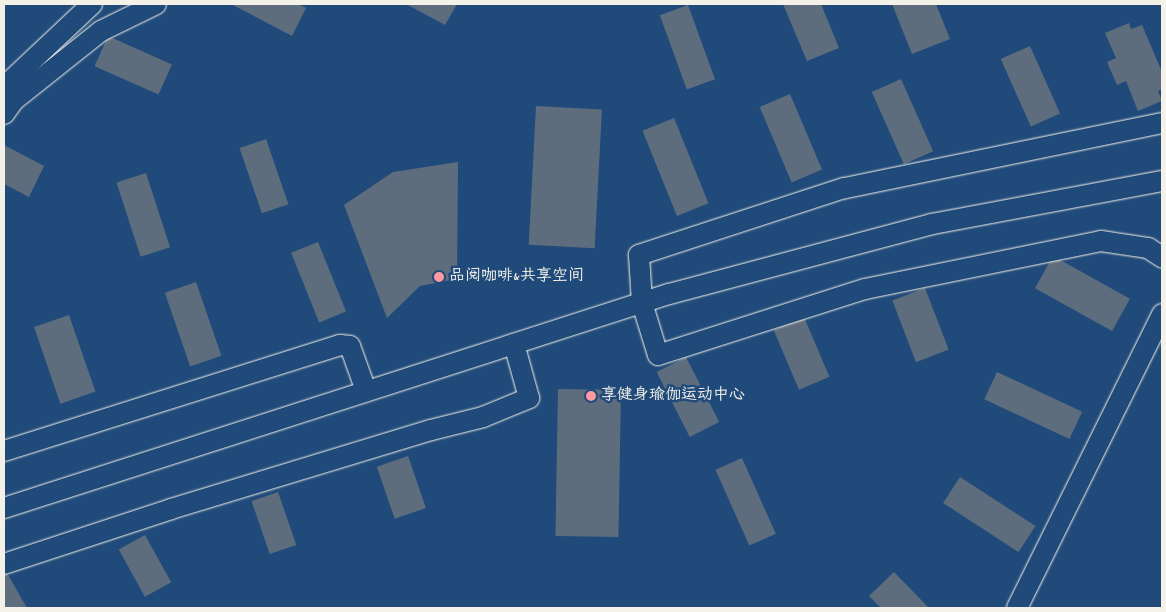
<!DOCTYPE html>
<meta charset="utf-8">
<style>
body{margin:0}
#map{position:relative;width:1166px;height:612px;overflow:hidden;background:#1f4a7a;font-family:Dekko,"LXGW WenKai TC",sans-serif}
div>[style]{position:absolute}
.building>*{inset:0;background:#5e6d7e;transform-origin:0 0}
.roads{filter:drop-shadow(0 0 1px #f4f1e8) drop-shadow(0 0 1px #f4f1e8)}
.minor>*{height:20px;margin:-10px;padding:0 10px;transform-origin:10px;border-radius:10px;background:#1f4a7a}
.dots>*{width:14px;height:14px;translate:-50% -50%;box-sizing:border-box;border:2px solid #1f4a7a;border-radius:50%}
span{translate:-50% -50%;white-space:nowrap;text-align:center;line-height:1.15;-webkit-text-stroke:5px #1f4a7a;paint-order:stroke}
.poi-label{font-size:16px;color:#f4f1e8}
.left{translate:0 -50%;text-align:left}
.frame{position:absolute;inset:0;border:5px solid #f4f1e8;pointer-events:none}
</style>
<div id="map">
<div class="building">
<i style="clip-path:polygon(231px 4px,298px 4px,306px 8px,292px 36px)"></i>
<i style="clip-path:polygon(406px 4px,457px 4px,445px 25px)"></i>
<i style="clip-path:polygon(783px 4px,821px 4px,839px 48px,807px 61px)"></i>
<i style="clip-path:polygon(892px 4px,936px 4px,950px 39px,912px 54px)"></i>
<i style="left:688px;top:5px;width:79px;height:30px;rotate:70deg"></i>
<i style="clip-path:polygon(1129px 23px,1131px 29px,1142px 25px,1162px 72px,1162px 89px,1158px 91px,1162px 101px,1138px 111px,1126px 81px,1117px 85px,1107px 62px,1116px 58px,1105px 33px)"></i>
<i style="left:108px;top:36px;width:70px;height:33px;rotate:24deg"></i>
<i style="left:1030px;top:46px;width:74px;height:32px;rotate:66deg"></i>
<i style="left:901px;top:79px;width:79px;height:32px;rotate:66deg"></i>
<i style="left:790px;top:94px;width:82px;height:33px;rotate:67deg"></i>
<i style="left:536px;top:106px;width:66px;height:139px;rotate:3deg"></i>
<i style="left:674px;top:118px;width:92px;height:34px;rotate:68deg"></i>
<i style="left:266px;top:139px;width:69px;height:28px;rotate:71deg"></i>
<i style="clip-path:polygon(4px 145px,44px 166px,29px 197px,4px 184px)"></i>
<i style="clip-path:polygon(458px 162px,457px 279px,420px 286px,387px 318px,344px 205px,393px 172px)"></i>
<i style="left:146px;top:173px;width:78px;height:31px;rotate:72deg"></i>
<i style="left:318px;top:242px;width:75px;height:29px;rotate:68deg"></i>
<i style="left:1053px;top:256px;width:88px;height:37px;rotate:29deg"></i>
<i style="left:196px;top:282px;width:78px;height:33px;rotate:71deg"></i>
<i style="left:925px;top:288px;width:66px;height:35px;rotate:69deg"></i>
<i style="left:69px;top:315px;width:81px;height:37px;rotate:71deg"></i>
<i style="left:804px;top:317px;width:65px;height:33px;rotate:67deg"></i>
<i style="left:686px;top:357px;width:73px;height:33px;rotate:63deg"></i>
<i style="left:997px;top:372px;width:94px;height:30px;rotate:25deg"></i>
<i style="left:558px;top:389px;width:63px;height:147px;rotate:1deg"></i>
<i style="left:408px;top:456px;width:55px;height:33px;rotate:71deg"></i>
<i style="left:742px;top:458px;width:83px;height:29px;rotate:66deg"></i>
<i style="left:960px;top:477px;width:90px;height:31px;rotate:33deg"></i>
<i style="left:278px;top:492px;width:56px;height:28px;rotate:71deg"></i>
<i style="left:145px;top:535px;width:54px;height:30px;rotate:61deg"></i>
<i style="clip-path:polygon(894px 572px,929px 608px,881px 608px,869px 596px)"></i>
<i style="clip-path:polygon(7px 573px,27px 608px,4px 608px,4px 575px)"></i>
</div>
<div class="roads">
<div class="minor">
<i style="left:4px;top:87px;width:121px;rotate:-43.3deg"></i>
<i style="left:4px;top:114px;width:16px;rotate:-55deg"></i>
<i style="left:13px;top:101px;width:112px;rotate:-38.5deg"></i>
<i style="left:101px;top:31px;width:61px;rotate:-26.1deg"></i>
<i style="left:1162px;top:123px;width:325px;rotate:168.4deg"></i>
<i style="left:844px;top:188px;width:216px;rotate:161.9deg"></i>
<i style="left:639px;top:255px;width:48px;rotate:86.4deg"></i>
<i style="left:642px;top:303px;width:54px;rotate:72.9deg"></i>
<i style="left:658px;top:355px;width:217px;rotate:-17.7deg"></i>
<i style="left:865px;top:289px;width:241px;rotate:-11.5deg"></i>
<i style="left:1101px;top:241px;width:48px;rotate:8.5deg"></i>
<i style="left:1148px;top:248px;width:17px;rotate:33deg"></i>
<i style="left:4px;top:451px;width:352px;rotate:-17.5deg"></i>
<i style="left:340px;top:345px;width:10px;rotate:6deg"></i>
<i style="left:350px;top:346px;width:48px;rotate:70.4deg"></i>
<i style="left:4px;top:508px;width:699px;rotate:-17.84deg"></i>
<i style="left:669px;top:294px;width:272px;rotate:-14.9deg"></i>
<i style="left:932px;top:224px;width:234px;rotate:-10.6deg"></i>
<i style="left:4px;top:564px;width:176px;rotate:-18.2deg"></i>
<i style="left:171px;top:509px;width:272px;rotate:-16.9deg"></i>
<i style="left:431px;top:430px;width:54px;rotate:-14deg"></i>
<i style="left:483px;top:417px;width:50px;rotate:-22.4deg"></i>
<i style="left:529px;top:398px;width:56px;rotate:-105.5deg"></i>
<i style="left:1017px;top:608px;width:328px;rotate:-63.7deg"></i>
</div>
</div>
<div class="dots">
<i style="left:439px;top:277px;background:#ff9aa2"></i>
<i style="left:591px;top:396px;background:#ff9aa2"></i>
</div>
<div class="poi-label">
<span class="left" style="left:449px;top:277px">品阅咖啡&amp;共享空间</span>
<span class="left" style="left:601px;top:396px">享健身瑜伽运动中心</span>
</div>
<div class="frame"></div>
</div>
